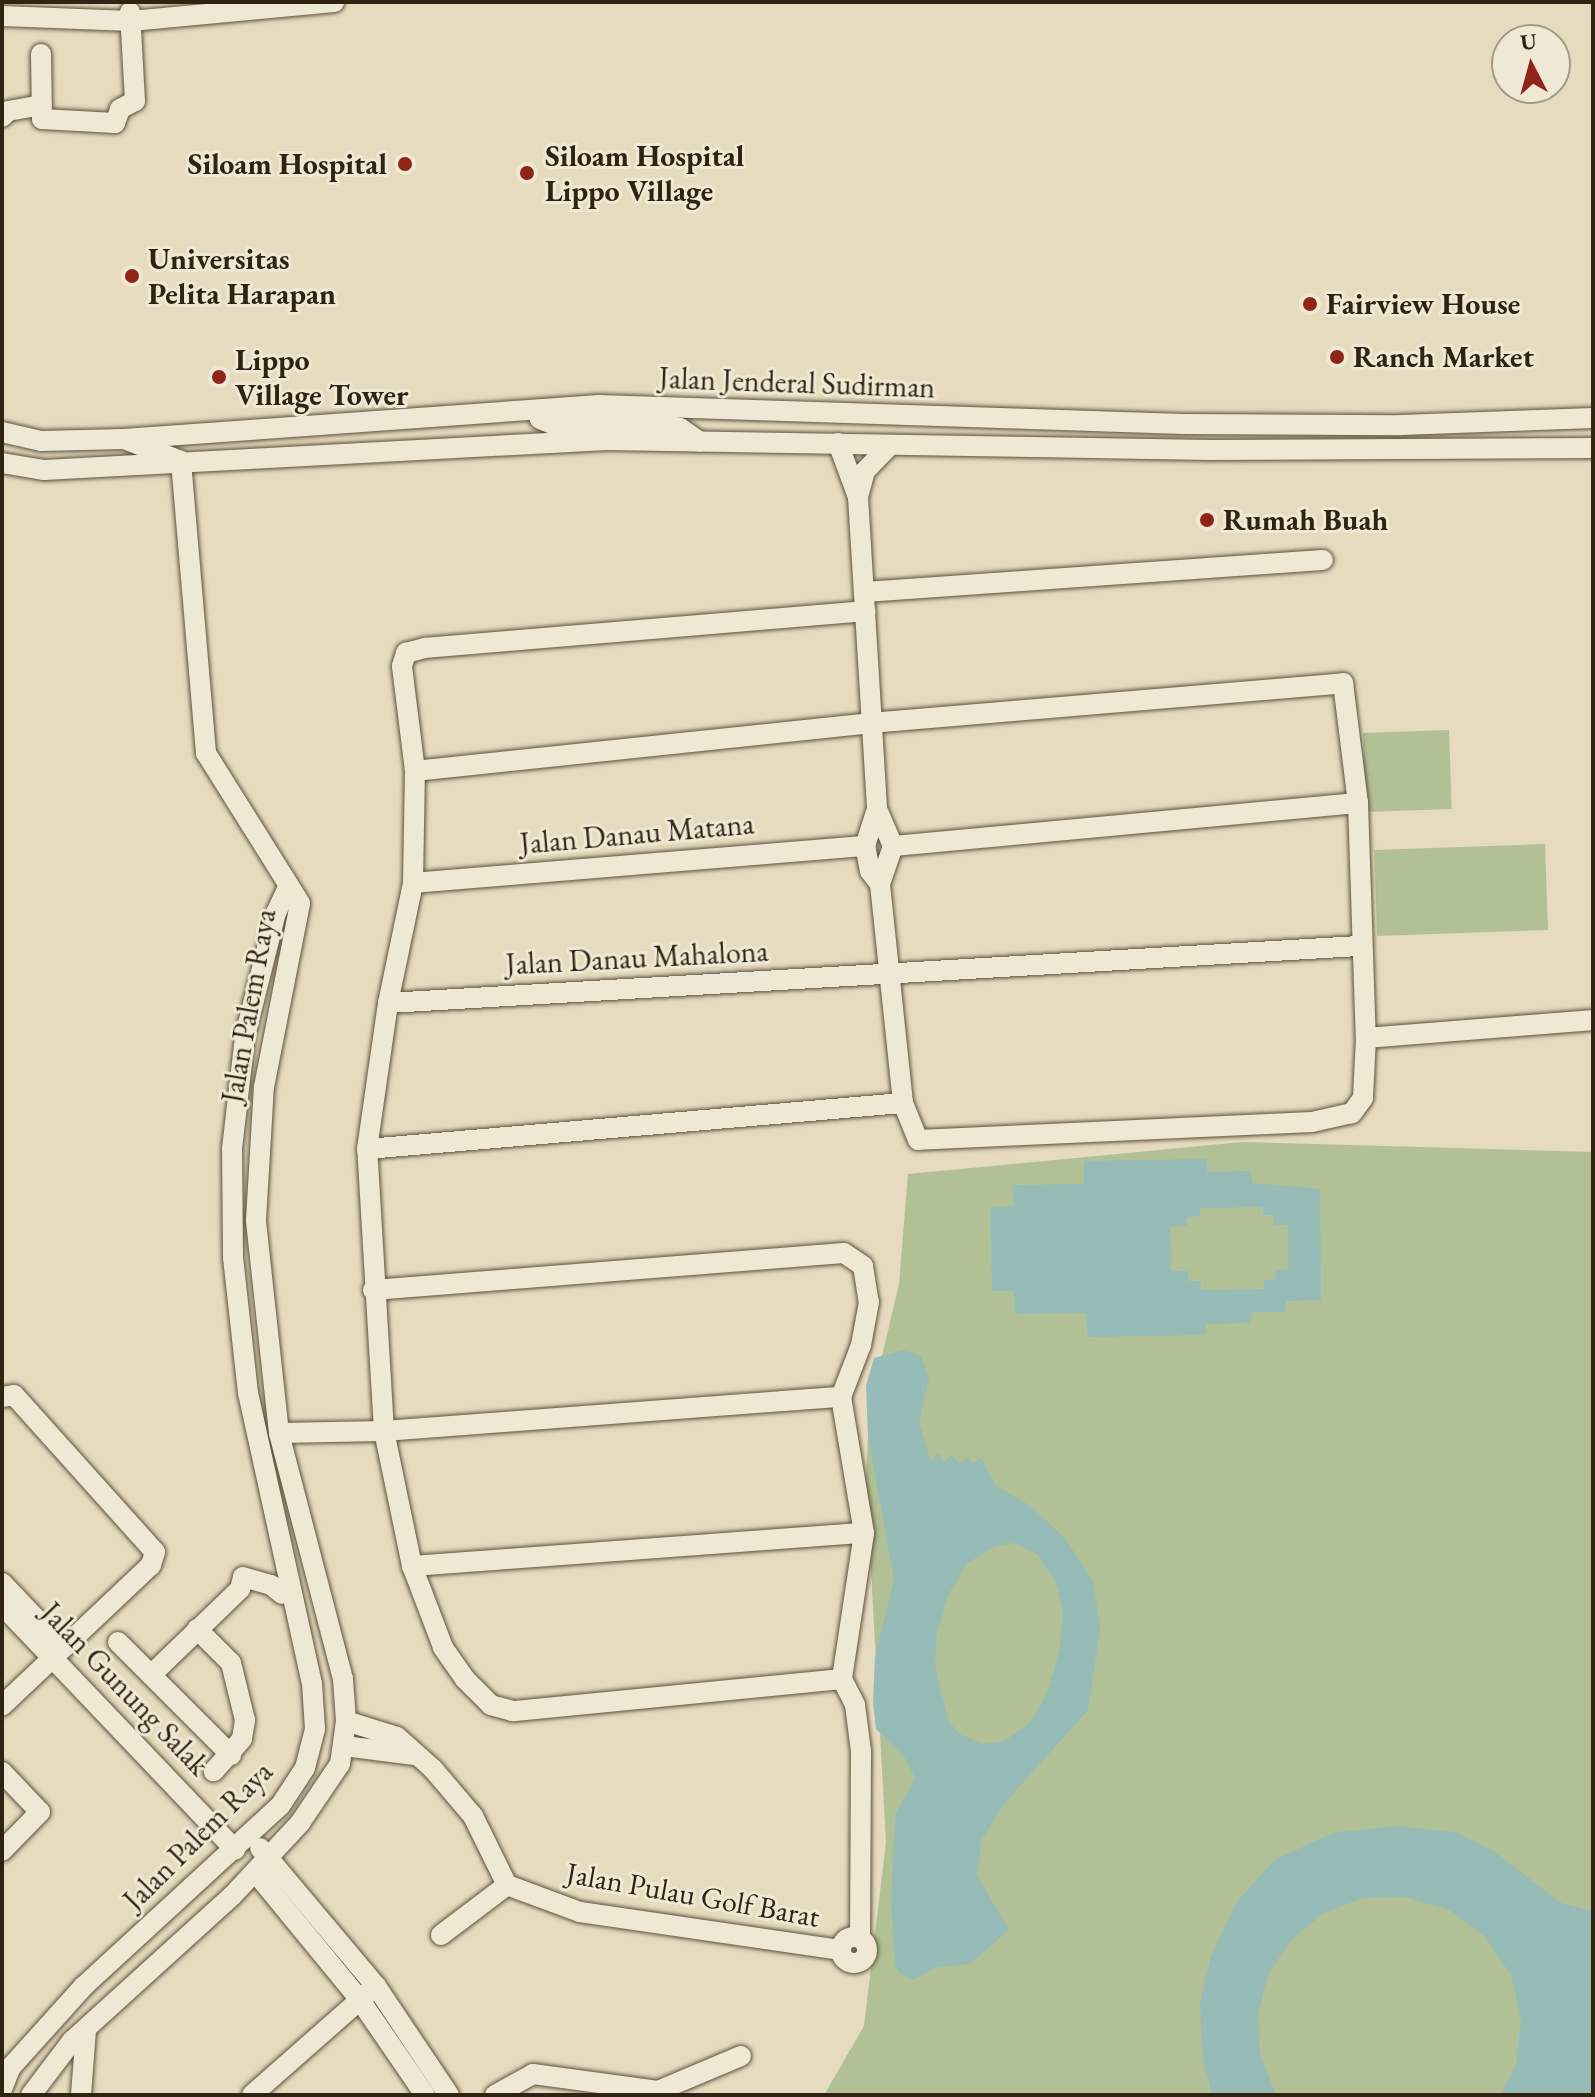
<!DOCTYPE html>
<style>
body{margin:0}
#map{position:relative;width:1595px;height:2097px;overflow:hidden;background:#e6dbbf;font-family:"EB Garamond",serif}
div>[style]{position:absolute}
.green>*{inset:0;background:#b1c195;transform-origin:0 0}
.water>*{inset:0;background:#97bbb6}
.roads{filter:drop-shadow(0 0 2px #5e513d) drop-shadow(0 0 2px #5e513d)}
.minor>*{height:20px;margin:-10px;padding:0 10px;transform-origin:10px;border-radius:10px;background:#efe8d5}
.minor>.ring{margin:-10px;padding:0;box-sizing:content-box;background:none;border:20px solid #efe8d5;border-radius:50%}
.dots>*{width:22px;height:22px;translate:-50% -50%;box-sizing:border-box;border:4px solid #efe8d5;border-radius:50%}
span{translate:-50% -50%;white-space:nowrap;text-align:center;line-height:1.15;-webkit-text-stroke:6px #efe8d5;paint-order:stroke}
.poi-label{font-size:30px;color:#302312;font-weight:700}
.left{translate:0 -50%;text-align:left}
.right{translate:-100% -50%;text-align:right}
.street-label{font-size:30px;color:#302312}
.frame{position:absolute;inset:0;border:4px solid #302312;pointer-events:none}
.north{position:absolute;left:1491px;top:24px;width:80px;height:80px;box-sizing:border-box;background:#efe8d5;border:2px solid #a39987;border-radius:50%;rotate:354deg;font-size:22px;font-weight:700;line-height:32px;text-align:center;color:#302312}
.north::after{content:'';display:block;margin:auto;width:28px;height:36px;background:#8f2418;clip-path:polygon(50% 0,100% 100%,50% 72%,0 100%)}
</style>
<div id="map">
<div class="green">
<i style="left:1449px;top:730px;width:79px;height:86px;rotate:88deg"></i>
<i style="left:1545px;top:844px;width:86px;height:171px;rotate:88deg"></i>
<i style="clip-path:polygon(1242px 1142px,1593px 1152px,1593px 2095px,824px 2095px,864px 2026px,886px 1842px,866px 1481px,869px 1411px,899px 1284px,908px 1174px)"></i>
</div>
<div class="water">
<i style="clip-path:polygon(evenodd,1207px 1159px,1207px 1172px,1251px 1171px,1252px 1183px,1320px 1189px,1321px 1300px,1286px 1301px,1285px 1312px,1251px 1312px,1251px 1323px,1206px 1324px,1205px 1335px,1087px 1337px,1086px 1313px,1015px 1314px,1014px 1291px,992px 1291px,990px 1207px,1014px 1206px,1013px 1185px,1084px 1184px,1084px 1161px,1207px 1159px,1262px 1207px,1263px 1215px,1274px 1215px,1274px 1225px,1288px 1225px,1288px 1269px,1275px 1270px,1275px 1279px,1264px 1280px,1264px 1289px,1201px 1290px,1201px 1281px,1188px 1281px,1188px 1271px,1171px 1271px,1170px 1227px,1187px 1226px,1187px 1217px,1200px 1216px,1200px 1208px,1262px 1207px)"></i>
<i style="clip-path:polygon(evenodd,903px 1350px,921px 1356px,929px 1377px,919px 1423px,931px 1461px,939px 1453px,944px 1462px,951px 1455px,960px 1463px,967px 1457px,973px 1463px,981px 1457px,996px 1486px,1029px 1505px,1065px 1538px,1093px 1581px,1100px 1628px,1088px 1710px,1005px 1803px,982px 1839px,977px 1875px,1009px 1930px,970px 1964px,937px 1967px,913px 1980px,899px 1973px,895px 1964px,891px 1899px,895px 1815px,915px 1778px,905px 1758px,876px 1729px,873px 1702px,875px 1657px,894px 1580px,868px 1436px,866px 1386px,874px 1358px,903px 1350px,1015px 1543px,1038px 1555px,1055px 1581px,1063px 1609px,1060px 1648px,1048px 1692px,1029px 1724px,1004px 1741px,984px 1744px,959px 1734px,948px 1720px,935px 1665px,937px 1633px,948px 1595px,968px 1563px,995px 1546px,1015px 1543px)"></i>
<i style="clip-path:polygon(1396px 1826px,1455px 1832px,1492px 1850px,1561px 1903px,1589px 1910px,1593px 1907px,1593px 2095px,1501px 2095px,1516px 2064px,1521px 2019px,1511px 1975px,1485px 1937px,1449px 1910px,1405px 1897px,1363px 1898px,1324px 1913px,1292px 1939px,1269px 1973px,1258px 2013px,1260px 2054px,1276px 2095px,1212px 2095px,1203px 2059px,1200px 2003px,1211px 1956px,1236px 1903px,1274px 1860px,1333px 1833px)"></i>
</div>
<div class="roads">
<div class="minor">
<i style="left:2px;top:16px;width:129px;rotate:2.2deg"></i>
<i style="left:131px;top:21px;width:204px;rotate:-5.3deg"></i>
<i style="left:41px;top:54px;width:65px;rotate:89.1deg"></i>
<i style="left:42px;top:119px;width:73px;rotate:3.1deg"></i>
<i style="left:115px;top:123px;width:15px;rotate:-70deg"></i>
<i style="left:120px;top:109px;width:17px;rotate:-28deg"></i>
<i style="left:135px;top:101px;width:89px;rotate:-93.2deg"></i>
<i style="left:2px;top:117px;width:8px;rotate:-45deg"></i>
<i style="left:8px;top:111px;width:34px;rotate:-10deg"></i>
<i style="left:537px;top:410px;width:9px;rotate:72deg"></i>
<i style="left:540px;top:419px;width:11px;rotate:22deg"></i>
<i style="left:550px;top:423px;width:110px"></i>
<i style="left:660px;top:423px;width:21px;rotate:14deg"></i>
<i style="left:680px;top:428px;width:24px;rotate:35deg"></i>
<i style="left:2px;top:432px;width:40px;rotate:13deg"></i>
<i style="left:41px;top:441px;width:83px;rotate:-1.4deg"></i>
<i style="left:124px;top:439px;width:476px;rotate:-4.1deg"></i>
<i style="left:599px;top:405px;width:585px;rotate:1.86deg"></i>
<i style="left:1184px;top:424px;width:217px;rotate:0.3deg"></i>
<i style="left:1401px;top:425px;width:192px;rotate:-2.1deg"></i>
<i style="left:838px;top:443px;width:58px;rotate:69.7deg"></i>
<i style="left:858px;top:497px;width:313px;rotate:86.5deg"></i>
<i style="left:877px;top:809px;width:40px;rotate:66.6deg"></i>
<i style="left:893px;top:846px;width:40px;rotate:108.9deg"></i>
<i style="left:2px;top:463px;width:43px;rotate:9.5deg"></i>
<i style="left:44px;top:470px;width:563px;rotate:-3.06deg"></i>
<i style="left:606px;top:440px;width:606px;rotate:0.95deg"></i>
<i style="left:1212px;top:450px;width:381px;rotate:-0.3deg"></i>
<i style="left:858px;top:497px;width:27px;rotate:-75deg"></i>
<i style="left:865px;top:471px;width:36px;rotate:-46deg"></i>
<i style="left:864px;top:592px;width:460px;rotate:-4deg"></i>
<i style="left:415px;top:771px;width:459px;rotate:-6deg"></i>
<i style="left:871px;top:723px;width:474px;rotate:-4.8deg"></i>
<i style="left:1343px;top:683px;width:121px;rotate:82.9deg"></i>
<i style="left:1358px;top:803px;width:235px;rotate:88.1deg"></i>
<i style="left:1366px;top:1038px;width:60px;rotate:92.9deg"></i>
<i style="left:1363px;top:1098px;width:19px;rotate:126deg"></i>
<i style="left:1352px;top:1113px;width:41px;rotate:167.3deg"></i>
<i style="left:1312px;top:1122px;width:394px;rotate:177.4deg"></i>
<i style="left:918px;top:1140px;width:40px;rotate:-112deg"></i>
<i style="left:903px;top:1103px;width:220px;rotate:-96deg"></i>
<i style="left:880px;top:884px;width:16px;rotate:-128deg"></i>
<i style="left:870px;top:871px;width:25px;rotate:-101deg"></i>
<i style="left:865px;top:846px;width:39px;rotate:-72deg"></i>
<i style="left:893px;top:846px;width:467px;rotate:-5.3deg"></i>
<i style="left:413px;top:883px;width:454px;rotate:-4.7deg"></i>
<i style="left:388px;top:1003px;width:973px;rotate:-3.36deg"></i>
<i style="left:1366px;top:1038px;width:228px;rotate:-4.5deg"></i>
<i style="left:367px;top:1149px;width:538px;rotate:-4.91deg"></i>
<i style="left:373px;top:1290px;width:472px;rotate:-4.5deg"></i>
<i style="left:844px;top:1253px;width:23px;rotate:34deg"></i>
<i style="left:863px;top:1266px;width:36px;rotate:81deg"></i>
<i style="left:869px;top:1302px;width:44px;rotate:100.5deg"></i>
<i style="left:861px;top:1345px;width:56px;rotate:111deg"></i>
<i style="left:2px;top:1397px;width:12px;rotate:-9deg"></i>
<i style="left:14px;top:1395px;width:211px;rotate:48.1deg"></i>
<i style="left:155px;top:1552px;width:14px;rotate:107deg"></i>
<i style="left:151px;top:1565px;width:205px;rotate:136.6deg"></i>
<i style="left:279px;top:1433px;width:105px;rotate:-1.1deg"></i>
<i style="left:384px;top:1431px;width:458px;rotate:-4.3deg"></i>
<i style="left:841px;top:1397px;width:138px;rotate:80.4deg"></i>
<i style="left:864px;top:1533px;width:148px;rotate:98.6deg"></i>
<i style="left:842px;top:1679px;width:331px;rotate:174.4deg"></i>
<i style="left:513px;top:1711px;width:23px;rotate:-165deg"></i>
<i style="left:491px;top:1705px;width:37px;rotate:-135deg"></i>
<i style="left:465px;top:1679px;width:39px;rotate:-125deg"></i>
<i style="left:443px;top:1647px;width:87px;rotate:-110.9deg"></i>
<i style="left:412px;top:1566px;width:138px;rotate:-101.7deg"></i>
<i style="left:384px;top:1431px;width:283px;rotate:-93.4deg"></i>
<i style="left:367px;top:1149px;width:148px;rotate:-81.8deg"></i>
<i style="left:388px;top:1003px;width:123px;rotate:-78.2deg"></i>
<i style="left:413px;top:883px;width:112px;rotate:-89deg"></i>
<i style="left:415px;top:771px;width:106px;rotate:-97.1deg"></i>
<i style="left:402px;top:666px;width:14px;rotate:-73deg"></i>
<i style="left:406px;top:653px;width:20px;rotate:-15deg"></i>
<i style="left:425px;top:648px;width:442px;rotate:-4.8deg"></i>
<i style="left:412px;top:1566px;width:453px;rotate:-4.2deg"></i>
<i style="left:2px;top:1583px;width:88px;rotate:46.4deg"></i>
<i style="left:2px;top:1605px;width:338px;rotate:46.4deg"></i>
<i style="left:197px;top:1629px;width:48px;rotate:45deg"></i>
<i style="left:231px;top:1663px;width:59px;rotate:76.2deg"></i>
<i style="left:245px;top:1720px;width:19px;rotate:99deg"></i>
<i style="left:242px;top:1739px;width:43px;rotate:131.2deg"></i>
<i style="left:118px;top:1642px;width:160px;rotate:45deg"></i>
<i style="left:151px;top:1675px;width:124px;rotate:-44deg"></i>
<i style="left:240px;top:1589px;width:12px;rotate:-76deg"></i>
<i style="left:243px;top:1577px;width:29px;rotate:16deg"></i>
<i style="left:271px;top:1585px;width:14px;rotate:39deg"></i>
<i style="left:842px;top:1679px;width:29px;rotate:63deg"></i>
<i style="left:855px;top:1705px;width:46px;rotate:82.6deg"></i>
<i style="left:861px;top:1751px;width:187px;rotate:90.3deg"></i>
<i style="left:346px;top:1721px;width:53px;rotate:17.4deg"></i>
<i style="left:397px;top:1737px;width:48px;rotate:41.6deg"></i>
<i style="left:433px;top:1769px;width:62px;rotate:49.6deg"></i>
<i style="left:473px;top:1816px;width:77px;rotate:63.8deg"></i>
<i style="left:507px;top:1885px;width:78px;rotate:20.3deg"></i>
<i style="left:580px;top:1912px;width:264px;rotate:8.3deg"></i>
<i style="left:344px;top:1746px;width:71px;rotate:7.3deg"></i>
<i style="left:2px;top:1772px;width:55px;rotate:46.5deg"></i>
<i style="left:40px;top:1812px;width:54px;rotate:134.3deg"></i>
<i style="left:260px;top:1848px;width:180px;rotate:50deg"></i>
<i style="left:376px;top:1986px;width:131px;rotate:56.2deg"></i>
<i style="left:255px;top:1872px;width:166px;rotate:50.6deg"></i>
<i style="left:360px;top:2000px;width:115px;rotate:55.6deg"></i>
<i style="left:441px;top:1935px;width:83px;rotate:-37.1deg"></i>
<i class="ring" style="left:841px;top:1937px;width:6px;height:6px"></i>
<i style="left:2px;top:2089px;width:24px;rotate:-68deg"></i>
<i style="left:11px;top:2067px;width:109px;rotate:-48deg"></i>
<i style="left:84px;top:1986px;width:266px;rotate:-42.6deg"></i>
<i style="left:280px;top:1806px;width:45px;rotate:-56.7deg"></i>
<i style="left:305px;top:1768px;width:40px;rotate:-75.6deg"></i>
<i style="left:315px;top:1729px;width:45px;rotate:-93.8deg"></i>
<i style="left:312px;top:1684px;width:298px;rotate:-102.4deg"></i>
<i style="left:248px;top:1393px;width:136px;rotate:-96.3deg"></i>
<i style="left:233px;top:1258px;width:109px;rotate:-90.5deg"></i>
<i style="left:232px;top:1149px;width:114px;rotate:-83.4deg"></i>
<i style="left:245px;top:1036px;width:127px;rotate:-75.9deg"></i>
<i style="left:276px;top:913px;width:29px;rotate:-65deg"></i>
<i style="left:31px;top:2095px;width:68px;rotate:-52.8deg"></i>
<i style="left:72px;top:2041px;width:216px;rotate:-42.2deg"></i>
<i style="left:232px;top:1896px;width:100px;rotate:-47deg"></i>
<i style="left:300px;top:1823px;width:71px;rotate:-55.9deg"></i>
<i style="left:340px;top:1764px;width:43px;rotate:-82.1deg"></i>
<i style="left:346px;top:1721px;width:42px;rotate:-94.1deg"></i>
<i style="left:343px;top:1679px;width:254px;rotate:-104.6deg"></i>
<i style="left:279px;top:1433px;width:214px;rotate:-96.2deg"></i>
<i style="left:256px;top:1220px;width:133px;rotate:-86.6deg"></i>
<i style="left:264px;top:1087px;width:187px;rotate:-78.9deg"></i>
<i style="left:300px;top:903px;width:177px;rotate:-122.1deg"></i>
<i style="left:206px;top:753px;width:293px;rotate:-94.9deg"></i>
<i style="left:181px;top:461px;width:61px;rotate:-158.9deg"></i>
<i style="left:81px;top:2095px;width:65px;rotate:-85.6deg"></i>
<i style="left:252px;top:2095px;width:156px;rotate:-41.4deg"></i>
<i style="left:495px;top:2095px;width:43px;rotate:-28.9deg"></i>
<i style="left:533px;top:2074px;width:126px;rotate:7.7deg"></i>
<i style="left:658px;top:2091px;width:90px;rotate:-22.9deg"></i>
</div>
</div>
<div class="dots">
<i style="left:405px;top:164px;background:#8f2418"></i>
<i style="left:527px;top:173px;background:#8f2418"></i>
<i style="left:132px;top:276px;background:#8f2418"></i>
<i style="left:1310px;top:304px;background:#8f2418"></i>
<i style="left:1337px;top:357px;background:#8f2418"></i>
<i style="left:219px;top:377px;background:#8f2418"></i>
<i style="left:1207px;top:520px;background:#8f2418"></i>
</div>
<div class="poi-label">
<span class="left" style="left:545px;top:173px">Siloam Hospital<br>Lippo Village</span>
<span class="right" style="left:387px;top:164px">Siloam Hospital</span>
<span class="left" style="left:148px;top:276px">Universitas<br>Pelita Harapan</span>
<span class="left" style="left:1326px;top:304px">Fairview House</span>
<span class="left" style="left:1353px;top:357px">Ranch Market</span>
<span class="left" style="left:235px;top:377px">Lippo<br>Village Tower</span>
<span class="left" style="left:1223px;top:520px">Rumah Buah</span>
</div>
<div class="street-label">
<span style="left:797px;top:383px;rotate:2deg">Jalan Jenderal Sudirman</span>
<span style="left:637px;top:834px;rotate:-5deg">Jalan Danau Matana</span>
<span style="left:637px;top:958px;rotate:-3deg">Jalan Danau Mahalona</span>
<span style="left:249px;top:1006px;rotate:-80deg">Jalan Palem Raya</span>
<span style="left:125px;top:1689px;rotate:46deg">Jalan Gunung Salak</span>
<span style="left:198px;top:1836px;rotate:-45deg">Jalan Palem Raya</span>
<span style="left:693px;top:1895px;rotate:10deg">Jalan Pulau Golf Barat</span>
</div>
<div class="frame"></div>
<div class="north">U</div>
</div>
